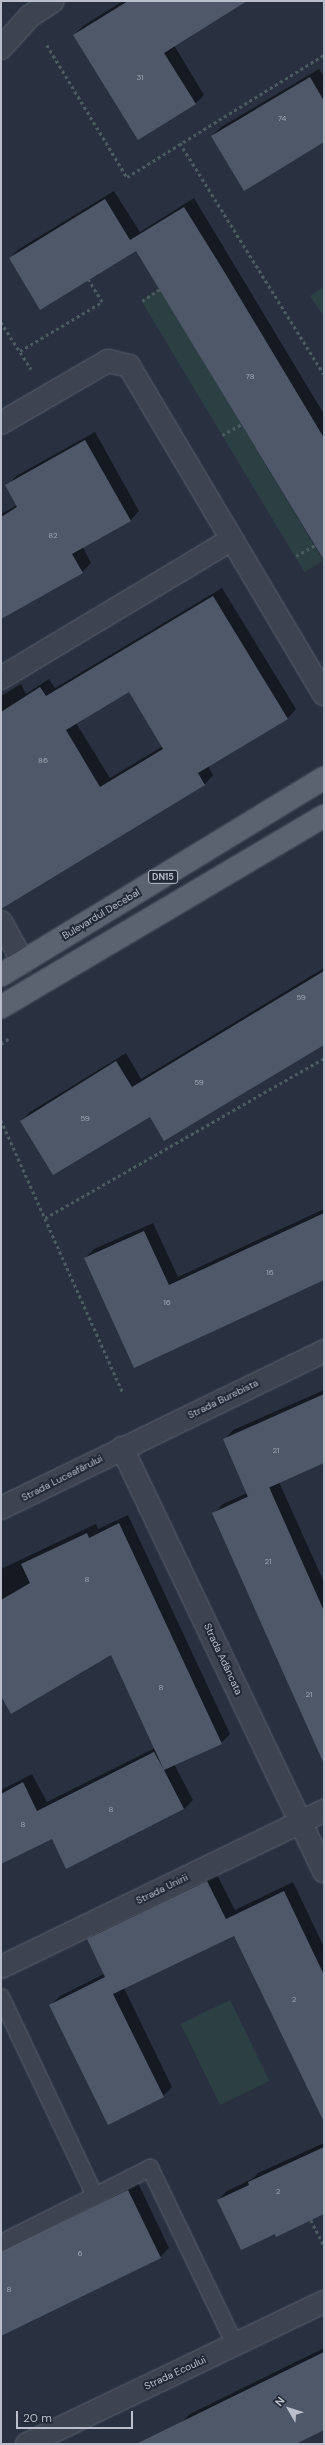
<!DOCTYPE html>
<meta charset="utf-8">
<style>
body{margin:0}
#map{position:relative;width:325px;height:2445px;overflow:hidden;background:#293140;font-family:"DM Sans",sans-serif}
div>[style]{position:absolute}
.green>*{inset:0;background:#2c3f42;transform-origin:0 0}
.shadow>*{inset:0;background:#0007}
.building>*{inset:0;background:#4f5869}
.path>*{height:2.5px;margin-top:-1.25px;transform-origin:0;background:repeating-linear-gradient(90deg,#4b5c60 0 3px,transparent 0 6px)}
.roads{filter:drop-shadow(0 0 1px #5b616e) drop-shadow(0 0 1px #5b616e)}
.lane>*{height:16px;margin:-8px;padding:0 8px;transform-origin:8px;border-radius:8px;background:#3d4450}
.street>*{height:22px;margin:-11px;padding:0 11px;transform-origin:11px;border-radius:11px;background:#3d4450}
.primary>*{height:22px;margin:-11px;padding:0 11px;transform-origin:11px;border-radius:11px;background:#5b6270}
span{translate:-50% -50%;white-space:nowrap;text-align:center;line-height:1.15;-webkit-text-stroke:4px #212836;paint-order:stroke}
.number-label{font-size:8px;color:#9fa5b2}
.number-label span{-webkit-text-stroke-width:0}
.shield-label span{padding:1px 3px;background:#212836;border:1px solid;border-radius:3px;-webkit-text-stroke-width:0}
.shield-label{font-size:9px;color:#babfcb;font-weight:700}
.street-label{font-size:10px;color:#babfcb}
.frame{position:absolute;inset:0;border:2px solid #babfcb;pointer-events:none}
.north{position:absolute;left:269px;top:2389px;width:40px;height:40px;-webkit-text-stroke:3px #212836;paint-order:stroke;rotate:309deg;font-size:11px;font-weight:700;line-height:16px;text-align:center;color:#babfcb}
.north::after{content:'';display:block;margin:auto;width:14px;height:18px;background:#babfcb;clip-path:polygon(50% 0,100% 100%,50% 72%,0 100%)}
.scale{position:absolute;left:16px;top:2411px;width:117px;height:18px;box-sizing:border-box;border:2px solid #babfcb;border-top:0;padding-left:5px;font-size:12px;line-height:14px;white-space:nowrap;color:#babfcb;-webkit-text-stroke:3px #212836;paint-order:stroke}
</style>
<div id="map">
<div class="green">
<i style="clip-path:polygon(324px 287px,324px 317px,310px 296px)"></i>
<i style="left:160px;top:289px;width:317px;height:22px;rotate:59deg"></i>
<i style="left:230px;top:2000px;width:90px;height:55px;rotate:64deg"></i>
</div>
<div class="shadow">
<i style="clip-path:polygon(123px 1px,244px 1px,174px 45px,204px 95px,195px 104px,74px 35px,83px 26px)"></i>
<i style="clip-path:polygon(319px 69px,324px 77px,324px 141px,212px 136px,221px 127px)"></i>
<i style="clip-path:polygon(114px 191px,140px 232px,194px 198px,324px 414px,324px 558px,136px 250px,10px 258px,19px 249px)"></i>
<i style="clip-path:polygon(95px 432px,139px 511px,130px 521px,83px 547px,91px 563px,82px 572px,1px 605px,1px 514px,17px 505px,7px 486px,16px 476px)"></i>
<i style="clip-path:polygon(evenodd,222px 588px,296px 709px,288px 718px,208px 766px,213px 775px,205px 784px,11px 902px,1px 886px,1px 696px,21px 684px,26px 694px,49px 679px,55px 688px,222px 588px,129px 690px,163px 746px,110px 778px,76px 723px,129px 690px)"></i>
<i style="clip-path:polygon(324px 968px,324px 1044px,150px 1115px,21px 1121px,30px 1112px,126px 1053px,141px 1079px)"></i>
<i style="clip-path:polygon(324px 1209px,324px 1279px,134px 1366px,85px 1258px,94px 1249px,153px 1223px,178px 1277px)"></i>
<i style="clip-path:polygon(324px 1390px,324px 1462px,279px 1482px,324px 1582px,324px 1738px,214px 1513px,223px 1504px,247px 1493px,224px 1440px,233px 1430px)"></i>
<i style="clip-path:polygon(128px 1515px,230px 1734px,221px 1743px,174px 1764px,193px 1800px,184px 1809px,66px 1867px,52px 1837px,1px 1863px,1px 1790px,32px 1774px,47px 1802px,155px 1748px,111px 1654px,1px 1699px,1px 1569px,96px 1524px,98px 1529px)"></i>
<i style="clip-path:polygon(216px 1873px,235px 1910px,293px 1882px,324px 1947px,324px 2119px,234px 1934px,124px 1988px,172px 2087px,163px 2096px,51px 2005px,60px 1996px,104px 1974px,88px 1940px,97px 1931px)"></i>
<i style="clip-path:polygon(324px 2143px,324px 2213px,218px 2200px,227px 2191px,252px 2179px,258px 2173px)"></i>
<i style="clip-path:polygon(137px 2181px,169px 2248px,160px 2257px,1px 2335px,1px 2247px)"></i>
<i style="clip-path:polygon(324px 2348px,324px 2429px,294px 2444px,191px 2444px,181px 2423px,190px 2414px)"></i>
</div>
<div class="building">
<i style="clip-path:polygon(128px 1px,247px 1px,164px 53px,196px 104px,138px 140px,73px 35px)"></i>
<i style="clip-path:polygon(310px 77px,324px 101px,324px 142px,244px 191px,211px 136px)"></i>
<i style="clip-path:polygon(105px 199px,130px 240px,184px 207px,222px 268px,324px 438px,324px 560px,136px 251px,40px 310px,9px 258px)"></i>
<i style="clip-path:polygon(85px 440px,131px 521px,72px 554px,83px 573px,1px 619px,1px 517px,17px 507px,5px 485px)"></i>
<i style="clip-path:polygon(evenodd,213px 596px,288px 719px,198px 773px,205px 785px,1px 909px,1px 712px,40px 687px,46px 696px,213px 596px,129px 692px,163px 749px,100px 787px,66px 730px,129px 692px)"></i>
<i style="clip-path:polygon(324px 971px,324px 1045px,164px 1141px,150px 1117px,53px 1175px,20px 1121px,116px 1061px,132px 1087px)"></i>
<i style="clip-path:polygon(324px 1213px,324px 1280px,134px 1368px,84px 1258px,144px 1231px,169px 1285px)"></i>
<i style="clip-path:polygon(324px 1394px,324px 1463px,248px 1497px,223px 1439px)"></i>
<i style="clip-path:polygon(269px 1487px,324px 1611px,324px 1764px,212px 1513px)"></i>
<i style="clip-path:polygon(119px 1523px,222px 1744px,164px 1770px,184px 1809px,66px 1869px,52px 1839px,1px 1864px,1px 1794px,23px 1782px,37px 1811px,154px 1752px,164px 1770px,111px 1655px,11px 1714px,1px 1696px,1px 1600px,30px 1583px,21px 1564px,87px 1533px,89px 1538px)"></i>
<i style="clip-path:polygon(207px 1881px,226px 1919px,284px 1891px,324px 1975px,324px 2122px,234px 1936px,113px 1994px,164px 2097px,108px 2125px,49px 2005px,105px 1977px,87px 1939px)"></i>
<i style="clip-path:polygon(324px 2147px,324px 2214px,276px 2237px,275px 2234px,241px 2250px,217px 2200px,249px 2185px,248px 2182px)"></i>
<i style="clip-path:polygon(128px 2190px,161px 2258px,1px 2336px,1px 2252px)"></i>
<i style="clip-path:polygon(324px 2352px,324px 2430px,296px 2444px,136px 2444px)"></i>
</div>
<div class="path">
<i style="left:47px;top:45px;width:154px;rotate:58.8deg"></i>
<i style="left:127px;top:177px;width:232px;rotate:-31.8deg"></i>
<i style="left:180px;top:143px;width:272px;rotate:58.1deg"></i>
<i style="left:142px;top:301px;width:22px;rotate:-34deg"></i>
<i style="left:1px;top:322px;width:56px;rotate:57.4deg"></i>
<i style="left:20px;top:351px;width:96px;rotate:-30.9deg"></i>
<i style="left:102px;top:302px;width:26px;rotate:-122deg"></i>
<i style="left:222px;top:435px;width:23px;rotate:-29deg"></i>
<i style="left:296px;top:556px;width:22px;rotate:-30deg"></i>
<i style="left:1px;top:1044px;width:9px;rotate:-36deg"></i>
<i style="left:1px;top:1120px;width:299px;rotate:65.9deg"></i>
<i style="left:45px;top:1218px;width:322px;rotate:-29.8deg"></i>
<i style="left:311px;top:2220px;width:28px;rotate:63deg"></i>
</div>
<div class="roads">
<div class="lane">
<i style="left:1px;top:1997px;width:220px;rotate:64.7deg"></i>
<i style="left:95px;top:2196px;width:62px;rotate:-27deg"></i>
<i style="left:150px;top:2168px;width:196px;rotate:64.3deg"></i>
<i style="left:1px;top:2243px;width:105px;rotate:-26.6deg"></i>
</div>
<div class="street">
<i style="left:1px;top:48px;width:43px;rotate:-47.8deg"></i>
<i style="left:30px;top:16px;width:27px;rotate:-33deg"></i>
<i style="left:1px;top:423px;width:124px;rotate:-30.1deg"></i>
<i style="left:108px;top:361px;width:22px;rotate:13deg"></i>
<i style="left:129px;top:366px;width:382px;rotate:59.3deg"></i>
<i style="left:1px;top:678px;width:268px;rotate:-31deg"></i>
<i style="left:1px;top:922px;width:46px;rotate:61.2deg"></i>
<i style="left:122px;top:1448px;width:469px;rotate:64.5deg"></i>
<i style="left:1px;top:1508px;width:359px;rotate:-25.9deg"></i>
<i style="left:1px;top:1967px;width:359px;rotate:-25.8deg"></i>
<i style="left:27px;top:2444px;width:329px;rotate:-25.6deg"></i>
</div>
<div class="primary">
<i style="left:1px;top:975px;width:378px;rotate:-31.4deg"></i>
<i style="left:1px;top:1007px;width:375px;rotate:-30.6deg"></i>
</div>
</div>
<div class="number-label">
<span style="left:140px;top:78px">31</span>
<span style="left:282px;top:119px">74</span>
<span style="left:250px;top:377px">78</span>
<span style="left:53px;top:536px">82</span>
<span style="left:43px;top:761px">86</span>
<span style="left:301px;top:998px">59</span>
<span style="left:199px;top:1083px">59</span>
<span style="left:85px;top:1119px">59</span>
<span style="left:270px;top:1273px">16</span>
<span style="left:167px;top:1303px">16</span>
<span style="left:276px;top:1451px">21</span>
<span style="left:268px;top:1562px">21</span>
<span style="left:87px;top:1580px">8</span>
<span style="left:161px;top:1688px">8</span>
<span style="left:309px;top:1695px">21</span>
<span style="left:111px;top:1810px">8</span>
<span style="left:23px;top:1825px">8</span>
<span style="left:294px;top:2000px">2</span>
<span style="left:278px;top:2192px">2</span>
<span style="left:80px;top:2254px">6</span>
<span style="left:9px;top:2290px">8</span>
</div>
<div class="shield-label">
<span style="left:163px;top:877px">DN15</span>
</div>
<div class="street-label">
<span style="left:101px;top:914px;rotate:-31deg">Bulevardul Decebal</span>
<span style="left:223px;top:1399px;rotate:-26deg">Strada Burebista</span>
<span style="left:62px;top:1478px;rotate:-27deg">Strada Luceafărului</span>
<span style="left:223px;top:1659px;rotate:65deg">Strada Adâncata</span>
<span style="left:162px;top:1889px;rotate:-26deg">Strada Unirii</span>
<span style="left:175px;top:2373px;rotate:-25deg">Strada Ecoului</span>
</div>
<div class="frame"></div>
<div class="north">N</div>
<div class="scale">20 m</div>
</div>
